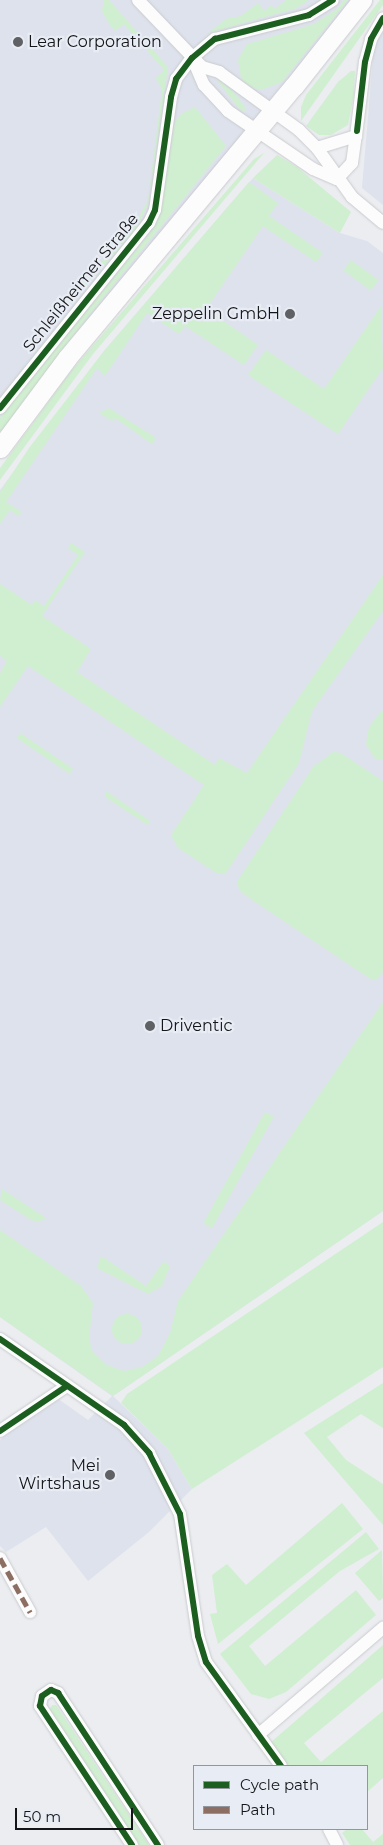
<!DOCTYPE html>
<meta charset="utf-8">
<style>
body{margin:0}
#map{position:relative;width:383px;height:1845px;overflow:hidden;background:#ebedf1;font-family:Montserrat,sans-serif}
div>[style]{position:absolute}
.built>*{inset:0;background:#dee2ec}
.green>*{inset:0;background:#d0efd0;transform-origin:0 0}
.round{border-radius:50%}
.roads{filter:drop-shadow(0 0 1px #cacbce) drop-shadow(0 0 1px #cacbce)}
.minor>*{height:12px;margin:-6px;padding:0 6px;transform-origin:6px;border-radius:6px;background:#fcfcfd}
.primary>*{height:19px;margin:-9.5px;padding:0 9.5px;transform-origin:9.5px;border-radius:9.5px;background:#fcfcfd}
.quiet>*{height:5px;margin-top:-2.5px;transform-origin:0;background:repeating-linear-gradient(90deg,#8d6e63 0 10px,transparent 0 15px)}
.cycleway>*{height:6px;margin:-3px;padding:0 3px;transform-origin:3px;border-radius:3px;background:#1b5e20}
.dots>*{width:14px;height:14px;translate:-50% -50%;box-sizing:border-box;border:2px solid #e8ecf4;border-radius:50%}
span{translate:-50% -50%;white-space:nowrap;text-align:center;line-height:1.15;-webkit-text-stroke:4.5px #e8ecf4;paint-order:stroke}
.poi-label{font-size:16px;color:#141518}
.left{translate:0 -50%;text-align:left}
.right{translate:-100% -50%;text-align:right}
.street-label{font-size:16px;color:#141518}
.legend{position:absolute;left:193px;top:1765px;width:175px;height:65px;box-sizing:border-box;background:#e8ecf4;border:1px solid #93969c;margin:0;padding:6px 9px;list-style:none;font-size:15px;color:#141518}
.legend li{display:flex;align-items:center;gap:10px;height:25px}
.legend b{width:25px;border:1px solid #93969c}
.scale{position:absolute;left:15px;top:1808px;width:118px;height:22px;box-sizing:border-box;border:2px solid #141518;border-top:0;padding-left:6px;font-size:15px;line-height:18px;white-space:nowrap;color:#141518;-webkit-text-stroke:4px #e8ecf4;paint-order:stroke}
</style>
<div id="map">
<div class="built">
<i style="clip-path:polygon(0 0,362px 0,0 445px)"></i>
<i style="clip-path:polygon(383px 32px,383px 205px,362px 188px,374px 45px)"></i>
<i style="clip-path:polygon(253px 178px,340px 233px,367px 241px,383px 253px,383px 1211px,113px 1396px,168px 1449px,192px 1489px,149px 1532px,88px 1581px,46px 1527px,6px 1552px,0 1546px,0 1440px,54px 1396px,88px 1420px,112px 1396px,0 1317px,0 490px,104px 351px)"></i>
</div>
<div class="green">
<i style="clip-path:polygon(104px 0,109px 0,168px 67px,153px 170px,148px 204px,138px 226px,54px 324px,55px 318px,140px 215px,148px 200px,162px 90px,156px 78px,164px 70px,124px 24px,115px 31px,108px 22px,102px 11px)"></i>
<i style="clip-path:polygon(286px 0,309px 0,297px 8px,208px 33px,226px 19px,241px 16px,258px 3px,264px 11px,271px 5px,275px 9px)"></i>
<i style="clip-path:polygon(344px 0,348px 0,282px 82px,261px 90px,247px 85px,241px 78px,238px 60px,247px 44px,314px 24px,337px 9px)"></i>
<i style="clip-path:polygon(380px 0,383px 0,383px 5px,301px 121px,301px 107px,306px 95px)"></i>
<i style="clip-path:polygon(351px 71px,355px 71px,354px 94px,348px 125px,331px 135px,319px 135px,306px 126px,338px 82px)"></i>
<i style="clip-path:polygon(215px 78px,233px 91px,247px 110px,241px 111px)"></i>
<i style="clip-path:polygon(195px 107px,226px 146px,79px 328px,0 434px,0 418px,6px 409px,153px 229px,161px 206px,175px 122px,181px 114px)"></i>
<i style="clip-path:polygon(264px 153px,93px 354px,0 480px,0 468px,72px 370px,254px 159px)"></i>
<i style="clip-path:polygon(277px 155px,297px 167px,351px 212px,340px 233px,253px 178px)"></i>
<i style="clip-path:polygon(249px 182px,278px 203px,269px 216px,323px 253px,316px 262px,263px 226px,206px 309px,258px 345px,244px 365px,185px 326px,179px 334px,147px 313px,105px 376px,97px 368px,6px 502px,22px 512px,19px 516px,10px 510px,0 524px,0 492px,29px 448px,104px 351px)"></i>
<i style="left:351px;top:260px;width:34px;height:13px;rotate:36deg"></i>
<i style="clip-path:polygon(381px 306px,383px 368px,338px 434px,248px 375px,266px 350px,324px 389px)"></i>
<i style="clip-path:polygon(109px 408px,156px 438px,152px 444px,115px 418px,112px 421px,99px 413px)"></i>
<i style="clip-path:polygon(71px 543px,85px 552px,42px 616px,91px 649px,77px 672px,215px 765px,219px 758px,247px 773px,383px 575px,383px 611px,312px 711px,299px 763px,226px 873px,218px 874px,178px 848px,171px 835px,204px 785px,28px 666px,0 707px,0 673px,7px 661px,0 656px,0 584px,32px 605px,35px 600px,44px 606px,78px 555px,68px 548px)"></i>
<i style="clip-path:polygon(381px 711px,383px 712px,383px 760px,375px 759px,366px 744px,369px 727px)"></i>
<i style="left:20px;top:733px;width:64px;height:6px;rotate:34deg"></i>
<i style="clip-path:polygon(333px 752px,341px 753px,383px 781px,383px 972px,376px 980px,372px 980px,252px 900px,240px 891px,238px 886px,238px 880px,313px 767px)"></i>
<i style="clip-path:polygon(106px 791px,150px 821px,148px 825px,105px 797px)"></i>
<i style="clip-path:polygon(383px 1002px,383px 1211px,113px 1396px,0 1317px,0 1230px,81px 1286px,93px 1303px,89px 1338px,92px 1351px,107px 1365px,124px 1371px,142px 1367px,158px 1356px,170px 1333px,178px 1301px)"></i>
<i style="left:265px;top:1112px;width:10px;height:127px;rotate:29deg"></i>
<i style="clip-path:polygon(2px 1189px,46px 1218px,39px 1222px,31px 1220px,0 1200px)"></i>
<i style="clip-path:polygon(383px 1222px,383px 1367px,192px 1489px,168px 1449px,121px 1403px,127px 1394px)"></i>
<i style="clip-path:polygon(101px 1256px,146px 1286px,164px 1261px,170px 1266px,162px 1286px,148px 1294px,97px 1268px)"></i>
<i class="round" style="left:112px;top:1314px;width:30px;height:30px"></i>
<i style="clip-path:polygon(383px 1383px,383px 1428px,361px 1414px,327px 1437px,346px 1460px,383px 1484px,383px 1525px,304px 1433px)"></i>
<i style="clip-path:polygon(342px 1503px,363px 1529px,218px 1644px,210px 1614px,217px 1613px,212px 1575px,227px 1564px,246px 1585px)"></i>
<i style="clip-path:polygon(366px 1532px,379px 1549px,340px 1571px,249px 1646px,265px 1666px,356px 1590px,376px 1615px,286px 1692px,269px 1699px,251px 1694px,220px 1654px)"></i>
<i style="clip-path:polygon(382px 1550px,383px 1598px,379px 1601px,355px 1573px)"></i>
<i style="clip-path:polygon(383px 1645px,383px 1678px,304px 1743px,321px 1762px,383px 1711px,383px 1778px,367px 1792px,367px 1766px,287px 1766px,270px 1743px)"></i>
<i style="clip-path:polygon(52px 1705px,56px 1705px,149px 1845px,139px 1845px,50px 1709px)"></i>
<i style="clip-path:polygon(347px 1829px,362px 1829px,373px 1842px,383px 1834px,383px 1845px,350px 1845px,342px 1833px)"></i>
</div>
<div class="roads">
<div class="minor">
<i style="left:138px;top:0;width:93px;rotate:46.3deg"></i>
<i style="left:202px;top:67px;width:18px;rotate:16deg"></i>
<i style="left:219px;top:72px;width:99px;rotate:35.9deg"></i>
<i style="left:299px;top:130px;width:25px;rotate:45deg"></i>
<i style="left:317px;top:148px;width:60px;rotate:54.5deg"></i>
<i style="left:352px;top:197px;width:40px;rotate:40deg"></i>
<i style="left:194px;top:62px;width:25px;rotate:67deg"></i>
<i style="left:204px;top:85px;width:35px;rotate:47deg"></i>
<i style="left:228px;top:111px;width:103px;rotate:34.3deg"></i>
<i style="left:313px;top:169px;width:26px;rotate:23deg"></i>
<i style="left:317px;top:148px;width:41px;rotate:-17.1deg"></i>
<i style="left:356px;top:136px;width:75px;rotate:-83.1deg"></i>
<i style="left:365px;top:62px;width:24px;rotate:-75deg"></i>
<i style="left:371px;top:39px;width:24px;rotate:-60deg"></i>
<i style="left:337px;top:179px;width:22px;rotate:-47deg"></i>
<i style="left:352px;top:163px;width:27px;rotate:-82deg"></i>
<i style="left:0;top:408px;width:238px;rotate:-51.2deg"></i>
<i style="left:149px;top:223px;width:14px;rotate:-65deg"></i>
<i style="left:155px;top:210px;width:114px;rotate:-81.9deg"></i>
<i style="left:171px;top:97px;width:19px;rotate:-74deg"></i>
<i style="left:176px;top:79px;width:26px;rotate:-53deg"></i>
<i style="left:192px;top:58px;width:30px;rotate:-40deg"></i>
<i style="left:215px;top:39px;width:97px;rotate:-14.3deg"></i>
<i style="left:309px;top:15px;width:28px;rotate:-32deg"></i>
<i style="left:0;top:1339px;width:151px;rotate:34.7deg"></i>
<i style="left:124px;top:1425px;width:38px;rotate:48deg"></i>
<i style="left:149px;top:1453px;width:68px;rotate:63.1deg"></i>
<i style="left:180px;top:1514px;width:123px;rotate:81.6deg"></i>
<i style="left:198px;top:1636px;width:27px;rotate:73deg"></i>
<i style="left:206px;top:1662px;width:128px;rotate:54.2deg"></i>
<i style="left:0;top:1431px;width:81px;rotate:-33.9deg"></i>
<i style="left:0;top:1558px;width:62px;rotate:60.9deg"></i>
<i style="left:258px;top:1735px;width:165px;rotate:-40.6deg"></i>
<i style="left:329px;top:1829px;width:18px;rotate:63deg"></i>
<i style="left:132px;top:1845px;width:167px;rotate:-123.5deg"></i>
<i style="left:40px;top:1706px;width:10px;rotate:-79deg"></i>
<i style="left:42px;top:1696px;width:11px;rotate:-34deg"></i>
<i style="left:51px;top:1690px;width:8px;rotate:23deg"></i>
<i style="left:58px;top:1693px;width:182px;rotate:56.7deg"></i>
</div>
<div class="primary">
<i style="left:0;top:448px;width:112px;rotate:-53.3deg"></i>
<i style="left:67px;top:358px;width:354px;rotate:-50.2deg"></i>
<i style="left:294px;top:86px;width:110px;rotate:-51.7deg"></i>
</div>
</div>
<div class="quiet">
<i style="left:0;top:1558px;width:62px;rotate:60.9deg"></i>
</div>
<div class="cycleway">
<i style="left:357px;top:131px;width:69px;rotate:-83.4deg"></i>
<i style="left:365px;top:62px;width:24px;rotate:-75deg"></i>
<i style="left:371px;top:39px;width:24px;rotate:-60deg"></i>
<i style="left:0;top:408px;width:238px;rotate:-51.2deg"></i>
<i style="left:149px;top:223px;width:14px;rotate:-65deg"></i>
<i style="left:155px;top:210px;width:114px;rotate:-81.9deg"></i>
<i style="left:171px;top:97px;width:19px;rotate:-74deg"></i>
<i style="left:176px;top:79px;width:26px;rotate:-53deg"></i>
<i style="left:192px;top:58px;width:30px;rotate:-40deg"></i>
<i style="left:215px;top:39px;width:97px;rotate:-14.3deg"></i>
<i style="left:309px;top:15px;width:28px;rotate:-32deg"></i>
<i style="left:0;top:1339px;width:151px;rotate:34.7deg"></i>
<i style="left:124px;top:1425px;width:38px;rotate:48deg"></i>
<i style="left:149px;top:1453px;width:68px;rotate:63.1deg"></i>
<i style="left:180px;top:1514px;width:123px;rotate:81.6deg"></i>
<i style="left:198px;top:1636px;width:27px;rotate:73deg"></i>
<i style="left:206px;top:1662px;width:128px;rotate:54.2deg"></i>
<i style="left:0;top:1431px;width:81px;rotate:-33.9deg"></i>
<i style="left:132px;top:1845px;width:167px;rotate:-123.5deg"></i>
<i style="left:40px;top:1706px;width:10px;rotate:-79deg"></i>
<i style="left:42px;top:1696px;width:11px;rotate:-34deg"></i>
<i style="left:51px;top:1690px;width:8px;rotate:23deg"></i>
<i style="left:58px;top:1693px;width:182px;rotate:56.7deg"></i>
</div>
<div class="dots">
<i style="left:18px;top:42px;background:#5f6164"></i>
<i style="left:290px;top:314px;background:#5f6164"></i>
<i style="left:150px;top:1026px;background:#5f6164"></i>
<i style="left:110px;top:1475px;background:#5f6164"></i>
</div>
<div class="poi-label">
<span class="left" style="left:28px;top:42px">Lear Corporation</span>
<span class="right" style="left:280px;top:314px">Zeppelin GmbH</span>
<span class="left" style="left:160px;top:1026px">Driventic</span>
<span class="right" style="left:100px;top:1475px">Mei<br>Wirtshaus</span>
</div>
<div class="street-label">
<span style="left:81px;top:283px;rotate:-51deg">Schleißheimer Straße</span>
</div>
<ul class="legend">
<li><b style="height:6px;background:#1b5e20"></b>Cycle path</li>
<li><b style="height:6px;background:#8d6e63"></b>Path</li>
</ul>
<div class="scale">50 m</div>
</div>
